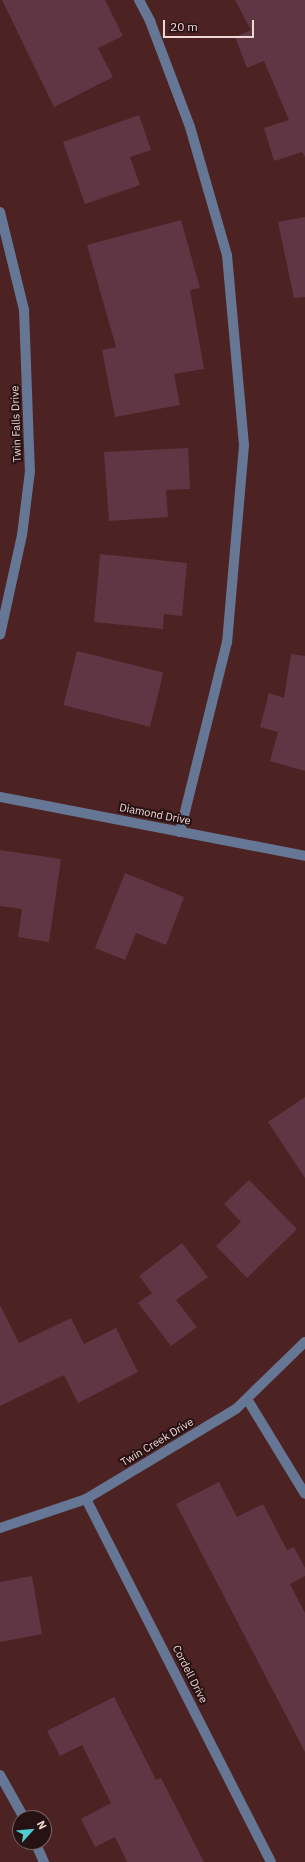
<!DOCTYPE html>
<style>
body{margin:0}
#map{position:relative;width:305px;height:1862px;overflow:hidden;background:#4c2223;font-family:"IBM Plex Sans",sans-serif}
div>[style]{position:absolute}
.building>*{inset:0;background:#613644;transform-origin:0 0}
.minor>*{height:10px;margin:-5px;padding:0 5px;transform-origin:5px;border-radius:5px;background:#657794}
span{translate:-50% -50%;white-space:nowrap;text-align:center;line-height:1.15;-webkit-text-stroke:4px #261213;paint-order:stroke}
.street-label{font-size:11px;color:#f2d6d5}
.north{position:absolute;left:12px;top:1810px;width:40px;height:40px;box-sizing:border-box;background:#261213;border:1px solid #786061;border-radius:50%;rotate:63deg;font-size:11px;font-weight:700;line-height:16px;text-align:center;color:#f2d6d5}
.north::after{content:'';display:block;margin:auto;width:14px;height:18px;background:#51ccd2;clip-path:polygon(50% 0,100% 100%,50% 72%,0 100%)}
.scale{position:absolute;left:163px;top:20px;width:91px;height:18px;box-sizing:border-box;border:2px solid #f2d6d5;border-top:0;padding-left:5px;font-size:12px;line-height:14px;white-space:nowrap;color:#f2d6d5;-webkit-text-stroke:3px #261213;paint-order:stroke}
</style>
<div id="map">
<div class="building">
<i style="clip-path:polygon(2px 0,105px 0,123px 36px,98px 48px,113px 77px,54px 107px)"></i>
<i style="clip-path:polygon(235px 0,305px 0,305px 157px,302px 152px,274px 161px,264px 128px,289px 120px,264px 61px,247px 68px,235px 37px,251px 30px)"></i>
<i style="clip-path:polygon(139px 115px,151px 150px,130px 157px,140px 185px,85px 204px,63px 142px)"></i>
<i style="clip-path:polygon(305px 217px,305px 297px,294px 298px,278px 222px)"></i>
<i style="clip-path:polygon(181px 220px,200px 288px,190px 290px,204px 369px,174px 374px,180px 405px,115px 417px,102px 350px,116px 347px,87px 245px)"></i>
<i style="clip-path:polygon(188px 448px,190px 489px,166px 490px,168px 517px,109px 521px,104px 452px)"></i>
<i style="clip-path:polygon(100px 554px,187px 563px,182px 616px,164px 614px,163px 629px,94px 622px)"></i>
<i style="left:77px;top:651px;width:89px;height:56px;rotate:14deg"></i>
<i style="clip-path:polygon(291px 654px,305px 656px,305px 771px,270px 761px,278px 732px,260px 727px,269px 693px,284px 698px)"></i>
<i style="clip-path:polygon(0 850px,61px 859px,49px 942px,18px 937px,22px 909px,0 906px)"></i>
<i style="clip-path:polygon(125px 873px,184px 897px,166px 945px,136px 933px,125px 960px,95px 948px)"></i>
<i style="clip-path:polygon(305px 1097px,305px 1178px,268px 1122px)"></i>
<i style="clip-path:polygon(249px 1180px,297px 1229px,247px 1278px,216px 1246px,241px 1222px,224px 1204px)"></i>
<i style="clip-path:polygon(182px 1243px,208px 1277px,176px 1300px,197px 1327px,171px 1346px,138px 1303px,152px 1293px,139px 1276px)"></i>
<i style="clip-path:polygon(0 1305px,19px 1343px,71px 1318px,84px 1344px,116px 1328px,138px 1372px,78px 1403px,64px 1375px,0 1406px)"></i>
<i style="clip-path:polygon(219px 1482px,237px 1517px,263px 1504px,287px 1550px,294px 1547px,305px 1568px,305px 1576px,290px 1584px,305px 1613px,305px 1752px,176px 1504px)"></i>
<i style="clip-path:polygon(32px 1576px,42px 1634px,0 1642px,0 1582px)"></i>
<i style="clip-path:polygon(114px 1697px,156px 1780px,161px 1778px,204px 1862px,127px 1862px,115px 1837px,95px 1847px,81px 1819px,111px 1803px,82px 1745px,60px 1756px,47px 1731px)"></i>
</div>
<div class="minor">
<i style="left:139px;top:0;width:24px;rotate:62deg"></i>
<i style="left:150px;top:21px;width:113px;rotate:69.3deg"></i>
<i style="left:190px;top:127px;width:133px;rotate:73.9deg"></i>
<i style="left:227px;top:255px;width:191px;rotate:84.9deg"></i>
<i style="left:244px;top:445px;width:198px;rotate:94.9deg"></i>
<i style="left:227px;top:642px;width:196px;rotate:103.9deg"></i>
<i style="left:0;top:212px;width:101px;rotate:76.2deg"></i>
<i style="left:24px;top:310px;width:161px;rotate:87.9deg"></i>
<i style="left:30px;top:471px;width:64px;rotate:97.1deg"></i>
<i style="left:22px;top:535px;width:102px;rotate:102.4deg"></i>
<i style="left:0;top:797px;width:311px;rotate:10.9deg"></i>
<i style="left:247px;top:1399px;width:111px;rotate:58.6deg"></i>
<i style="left:86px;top:1499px;width:407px;rotate:63deg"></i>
<i style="left:0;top:1528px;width:91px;rotate:-18.6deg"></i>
<i style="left:86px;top:1499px;width:175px;rotate:-31deg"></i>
<i style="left:236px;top:1409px;width:96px;rotate:-44.2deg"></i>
<i style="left:0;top:1775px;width:49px;rotate:60.8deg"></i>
<i style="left:35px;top:1842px;width:22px;rotate:66deg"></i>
</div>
<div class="street-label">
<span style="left:16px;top:424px;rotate:-92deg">Twin Falls Drive</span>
<span style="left:155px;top:814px;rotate:11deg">Diamond Drive</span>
<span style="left:157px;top:1442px;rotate:-31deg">Twin Creek Drive</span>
<span style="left:190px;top:1674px;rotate:63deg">Cordell Drive</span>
</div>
<div class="north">N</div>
<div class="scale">20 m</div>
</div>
